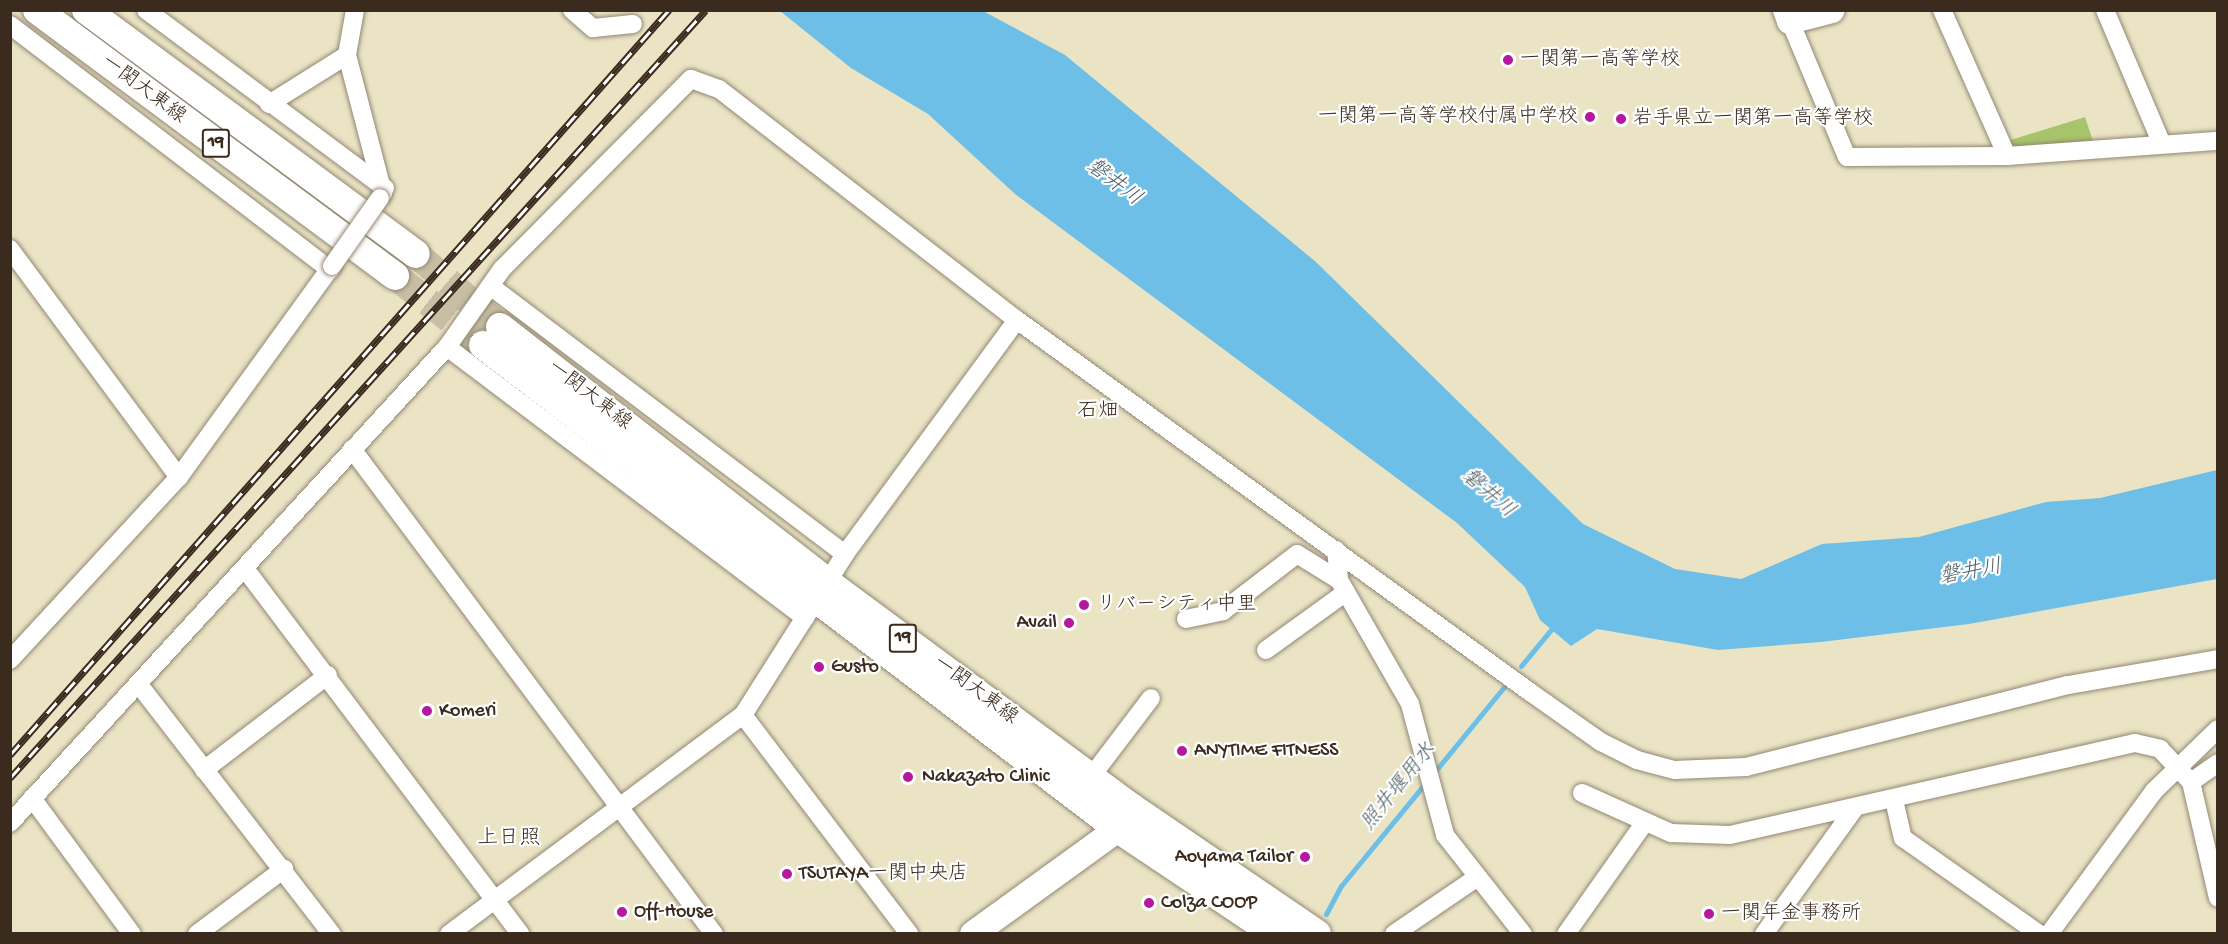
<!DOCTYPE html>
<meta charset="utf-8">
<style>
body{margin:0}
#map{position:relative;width:2228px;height:944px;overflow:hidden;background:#eae4c5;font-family:"Gochi Hand","Klee One",sans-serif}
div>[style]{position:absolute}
.green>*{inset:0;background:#a8c46a}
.water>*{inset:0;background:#6dbfe8}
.stream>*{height:5px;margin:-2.5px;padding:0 2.5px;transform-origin:2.5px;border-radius:2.5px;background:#6dbfe8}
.primary-tunnel>*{height:28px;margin-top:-14px;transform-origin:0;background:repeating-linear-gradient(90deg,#c7bfa4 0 28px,transparent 0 42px)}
.roads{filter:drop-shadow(0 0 2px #928772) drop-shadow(0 0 2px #928772)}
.street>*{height:18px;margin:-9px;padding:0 9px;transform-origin:9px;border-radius:9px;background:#fff}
.secondary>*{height:26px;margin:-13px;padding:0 13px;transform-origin:13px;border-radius:13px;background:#fff}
.primary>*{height:28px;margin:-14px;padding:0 14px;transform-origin:14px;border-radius:14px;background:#fff}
.rail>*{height:7px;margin-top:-3.5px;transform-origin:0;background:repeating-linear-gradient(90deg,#fff 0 14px,#3b2a1e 0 28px);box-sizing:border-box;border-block:2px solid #3b2a1e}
.bridges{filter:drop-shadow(0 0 2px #928772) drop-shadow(0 0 2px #928772)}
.street-bridge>*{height:18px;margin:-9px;padding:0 9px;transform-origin:9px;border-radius:9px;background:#fff}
.dots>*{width:16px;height:16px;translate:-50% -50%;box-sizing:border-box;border:3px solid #fff;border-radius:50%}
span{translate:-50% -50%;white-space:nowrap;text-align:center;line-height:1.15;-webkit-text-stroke:4.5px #fff;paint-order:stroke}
.shield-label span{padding:2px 4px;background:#fff;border:2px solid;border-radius:4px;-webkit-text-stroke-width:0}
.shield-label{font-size:18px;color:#3b2a1e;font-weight:700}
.poi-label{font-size:20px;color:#3b2a1e}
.left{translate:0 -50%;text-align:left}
.right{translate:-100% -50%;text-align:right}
.street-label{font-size:20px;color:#3b2a1e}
.water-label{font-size:21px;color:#4c5e65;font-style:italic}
.neighbourhood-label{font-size:21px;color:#3b2a1e}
.frame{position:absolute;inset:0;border:12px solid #3b2a1e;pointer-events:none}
</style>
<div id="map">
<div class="green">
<i style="clip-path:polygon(2085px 117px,2095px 147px,2008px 153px,2001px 143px)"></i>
</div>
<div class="water">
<i style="clip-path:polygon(780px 11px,983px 11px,1065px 55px,1316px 262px,1583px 524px,1675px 569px,1741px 579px,1822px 544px,1919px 537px,2046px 502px,2100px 498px,2217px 470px,2217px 579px,1969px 624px,1821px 642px,1718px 650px,1597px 629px,1571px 646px,1540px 620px,1525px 587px,1457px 523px,1015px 194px,928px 114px,851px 68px)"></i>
</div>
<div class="stream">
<i style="left:1521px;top:666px;width:52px;rotate:-50.5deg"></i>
<i style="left:1432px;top:775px;width:114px;rotate:-50.7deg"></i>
<i style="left:1326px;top:914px;width:32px;rotate:-62deg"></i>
<i style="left:1341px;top:886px;width:134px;rotate:-50.7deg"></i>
</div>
<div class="primary-tunnel">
<i style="left:416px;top:254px;width:111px;rotate:41deg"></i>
<i style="left:395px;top:276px;width:112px;rotate:38.1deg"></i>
</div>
<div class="roads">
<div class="street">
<i style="left:146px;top:10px;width:298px;rotate:36.7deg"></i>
<i style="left:355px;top:10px;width:46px;rotate:100.1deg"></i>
<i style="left:347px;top:55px;width:143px;rotate:75.4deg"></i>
<i style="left:572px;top:10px;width:28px;rotate:41deg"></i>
<i style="left:593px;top:28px;width:40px;rotate:-5.7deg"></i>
<i style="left:1942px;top:10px;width:160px;rotate:66deg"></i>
<i style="left:2105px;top:10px;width:143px;rotate:67deg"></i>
<i style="left:1790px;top:21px;width:147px;rotate:67.3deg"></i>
<i style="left:1847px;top:157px;width:160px;rotate:-0.4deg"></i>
<i style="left:2007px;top:156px;width:212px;rotate:-4.1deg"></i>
<i style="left:10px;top:25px;width:403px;rotate:37.4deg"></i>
<i style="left:269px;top:104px;width:92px;rotate:-32.1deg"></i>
<i style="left:10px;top:249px;width:284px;rotate:53.5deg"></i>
<i style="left:493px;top:288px;width:441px;rotate:37.1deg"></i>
<i style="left:447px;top:347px;width:449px;rotate:37.1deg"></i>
<i style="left:352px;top:449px;width:605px;rotate:53.26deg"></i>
<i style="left:1336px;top:550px;width:30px;rotate:84deg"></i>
<i style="left:1339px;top:580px;width:143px;rotate:60.2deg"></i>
<i style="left:1410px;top:704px;width:136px;rotate:75deg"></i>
<i style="left:1445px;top:835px;width:126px;rotate:51.8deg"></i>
<i style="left:246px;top:570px;width:456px;rotate:53deg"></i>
<i style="left:1186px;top:619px;width:38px;rotate:-12deg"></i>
<i style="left:1223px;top:611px;width:93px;rotate:-37.6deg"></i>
<i style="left:1297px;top:554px;width:49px;rotate:31.8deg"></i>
<i style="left:1266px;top:650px;width:99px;rotate:-35.9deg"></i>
<i style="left:10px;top:660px;width:249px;rotate:-47.3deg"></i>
<i style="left:179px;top:477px;width:261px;rotate:-54.1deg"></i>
<i style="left:140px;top:686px;width:314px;rotate:52.3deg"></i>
<i style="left:743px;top:715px;width:275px;rotate:52.8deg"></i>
<i style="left:204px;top:770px;width:156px;rotate:-37.5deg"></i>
<i style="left:1091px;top:777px;width:99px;rotate:-52.8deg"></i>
<i style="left:2191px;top:782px;width:33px;rotate:-35deg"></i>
<i style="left:1582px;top:793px;width:98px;rotate:24.2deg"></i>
<i style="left:1671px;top:833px;width:59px;rotate:1.9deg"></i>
<i style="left:1730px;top:835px;width:415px;rotate:-12.8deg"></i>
<i style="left:2135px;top:743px;width:26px;rotate:13deg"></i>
<i style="left:2160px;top:749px;width:45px;rotate:46.8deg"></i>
<i style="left:2191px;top:782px;width:119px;rotate:76.9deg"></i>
<i style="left:32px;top:798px;width:169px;rotate:53.7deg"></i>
<i style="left:1894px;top:800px;width:39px;rotate:77deg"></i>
<i style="left:1903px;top:838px;width:166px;rotate:35.2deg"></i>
<i style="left:10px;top:823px;width:646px;rotate:-47.45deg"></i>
<i style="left:447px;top:347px;width:95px;rotate:-54.8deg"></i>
<i style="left:502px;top:269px;width:268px;rotate:-45.2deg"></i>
<i style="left:691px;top:79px;width:30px;rotate:20deg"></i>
<i style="left:719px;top:89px;width:377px;rotate:37.8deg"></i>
<i style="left:1017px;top:320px;width:634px;rotate:35.95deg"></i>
<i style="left:1530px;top:692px;width:87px;rotate:35.2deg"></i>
<i style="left:1601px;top:742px;width:40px;rotate:26.6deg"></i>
<i style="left:1637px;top:760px;width:39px;rotate:15deg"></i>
<i style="left:1675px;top:770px;width:71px;rotate:-2.4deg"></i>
<i style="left:1746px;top:767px;width:332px;rotate:-14.3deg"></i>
<i style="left:2068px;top:685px;width:152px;rotate:-9.8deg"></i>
<i style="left:197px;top:934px;width:109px;rotate:-36.8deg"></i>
<i style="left:449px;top:934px;width:367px;rotate:-36.7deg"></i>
<i style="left:743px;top:715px;width:191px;rotate:-57.6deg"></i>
<i style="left:845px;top:554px;width:290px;rotate:-53.7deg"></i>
<i style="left:1394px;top:934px;width:99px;rotate:-34.3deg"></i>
<i style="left:1566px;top:934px;width:133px;rotate:-54.8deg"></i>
<i style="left:1764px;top:934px;width:155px;rotate:-54.2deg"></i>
<i style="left:2049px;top:934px;width:177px;rotate:-53.7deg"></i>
<i style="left:2154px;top:791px;width:89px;rotate:-44.1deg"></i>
</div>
<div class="secondary">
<i style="left:1786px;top:10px;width:12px;rotate:70deg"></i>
<i style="left:1790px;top:21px;width:43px;rotate:-14.7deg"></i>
<i style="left:973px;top:934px;width:179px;rotate:-35.9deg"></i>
<i style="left:1118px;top:829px;width:20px;rotate:-60deg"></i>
</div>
<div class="primary">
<i style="left:37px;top:10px;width:446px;rotate:36.6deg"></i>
<i style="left:86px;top:10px;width:410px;rotate:36.5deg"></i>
<i style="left:500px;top:327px;width:415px;rotate:37.9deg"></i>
<i style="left:827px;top:582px;width:378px;rotate:36.5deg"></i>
<i style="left:1131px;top:807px;width:225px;rotate:34.3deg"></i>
<i style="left:483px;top:345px;width:798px;rotate:37.31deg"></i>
<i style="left:1118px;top:829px;width:189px;rotate:33.8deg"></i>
</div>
</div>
<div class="rail">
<i style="left:10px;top:755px;width:995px;rotate:-48.51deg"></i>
<i style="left:10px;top:778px;width:1036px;rotate:-47.82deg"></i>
</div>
<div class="bridges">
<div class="street-bridge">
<i style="left:332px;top:266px;width:83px;rotate:-54.8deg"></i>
</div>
</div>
<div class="dots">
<i style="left:1508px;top:60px;background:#b5179e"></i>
<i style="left:1590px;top:117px;background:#b5179e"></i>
<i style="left:1621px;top:119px;background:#b5179e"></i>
<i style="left:1084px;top:605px;background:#b5179e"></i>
<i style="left:1069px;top:623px;background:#b5179e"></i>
<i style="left:819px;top:667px;background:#b5179e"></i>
<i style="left:427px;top:711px;background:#b5179e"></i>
<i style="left:1182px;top:751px;background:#b5179e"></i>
<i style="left:908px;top:777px;background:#b5179e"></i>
<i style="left:1305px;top:857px;background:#b5179e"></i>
<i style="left:787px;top:874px;background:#b5179e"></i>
<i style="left:1149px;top:903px;background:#b5179e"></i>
<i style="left:622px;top:912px;background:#b5179e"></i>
<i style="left:1709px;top:914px;background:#b5179e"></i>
</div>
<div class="shield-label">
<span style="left:216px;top:143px">19</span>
<span style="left:903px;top:638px">19</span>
</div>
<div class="poi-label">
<span class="left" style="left:1520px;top:60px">一関第一高等学校</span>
<span class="right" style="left:1578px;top:117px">一関第一高等学校付属中学校</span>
<span class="left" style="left:1633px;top:119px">岩手県立一関第一高等学校</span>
<span class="left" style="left:1096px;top:605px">リバーシティ中里</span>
<span class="right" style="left:1057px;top:623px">Avail</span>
<span class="left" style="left:831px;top:667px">Gusto</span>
<span class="left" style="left:439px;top:711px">Komeri</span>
<span class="left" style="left:1194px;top:751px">ANYTIME FITNESS</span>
<span class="left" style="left:922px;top:777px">Nakazato Clinic</span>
<span class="right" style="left:1293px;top:857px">Aoyama Tailor</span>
<span class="left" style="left:799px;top:874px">TSUTAYA一関中央店</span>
<span class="left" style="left:1161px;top:903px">Colza COOP</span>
<span class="left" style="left:634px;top:912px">Off-House</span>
<span class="left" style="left:1721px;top:914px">一関年金事務所</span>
</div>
<div class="street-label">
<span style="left:143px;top:90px;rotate:37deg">一関大東線</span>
<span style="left:589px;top:396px;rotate:38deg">一関大東線</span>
<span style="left:975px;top:691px;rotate:37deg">一関大東線</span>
</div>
<div class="water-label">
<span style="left:1113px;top:184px;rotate:37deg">磐井川</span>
<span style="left:1487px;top:495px;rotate:41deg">磐井川</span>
<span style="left:1971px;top:574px;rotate:-10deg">磐井川</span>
<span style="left:1400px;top:788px;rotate:-51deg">照井堰用水</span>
</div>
<div class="neighbourhood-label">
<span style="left:1098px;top:413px">石畑</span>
<span style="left:509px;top:840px">上日照</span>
</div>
<div class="frame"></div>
</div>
